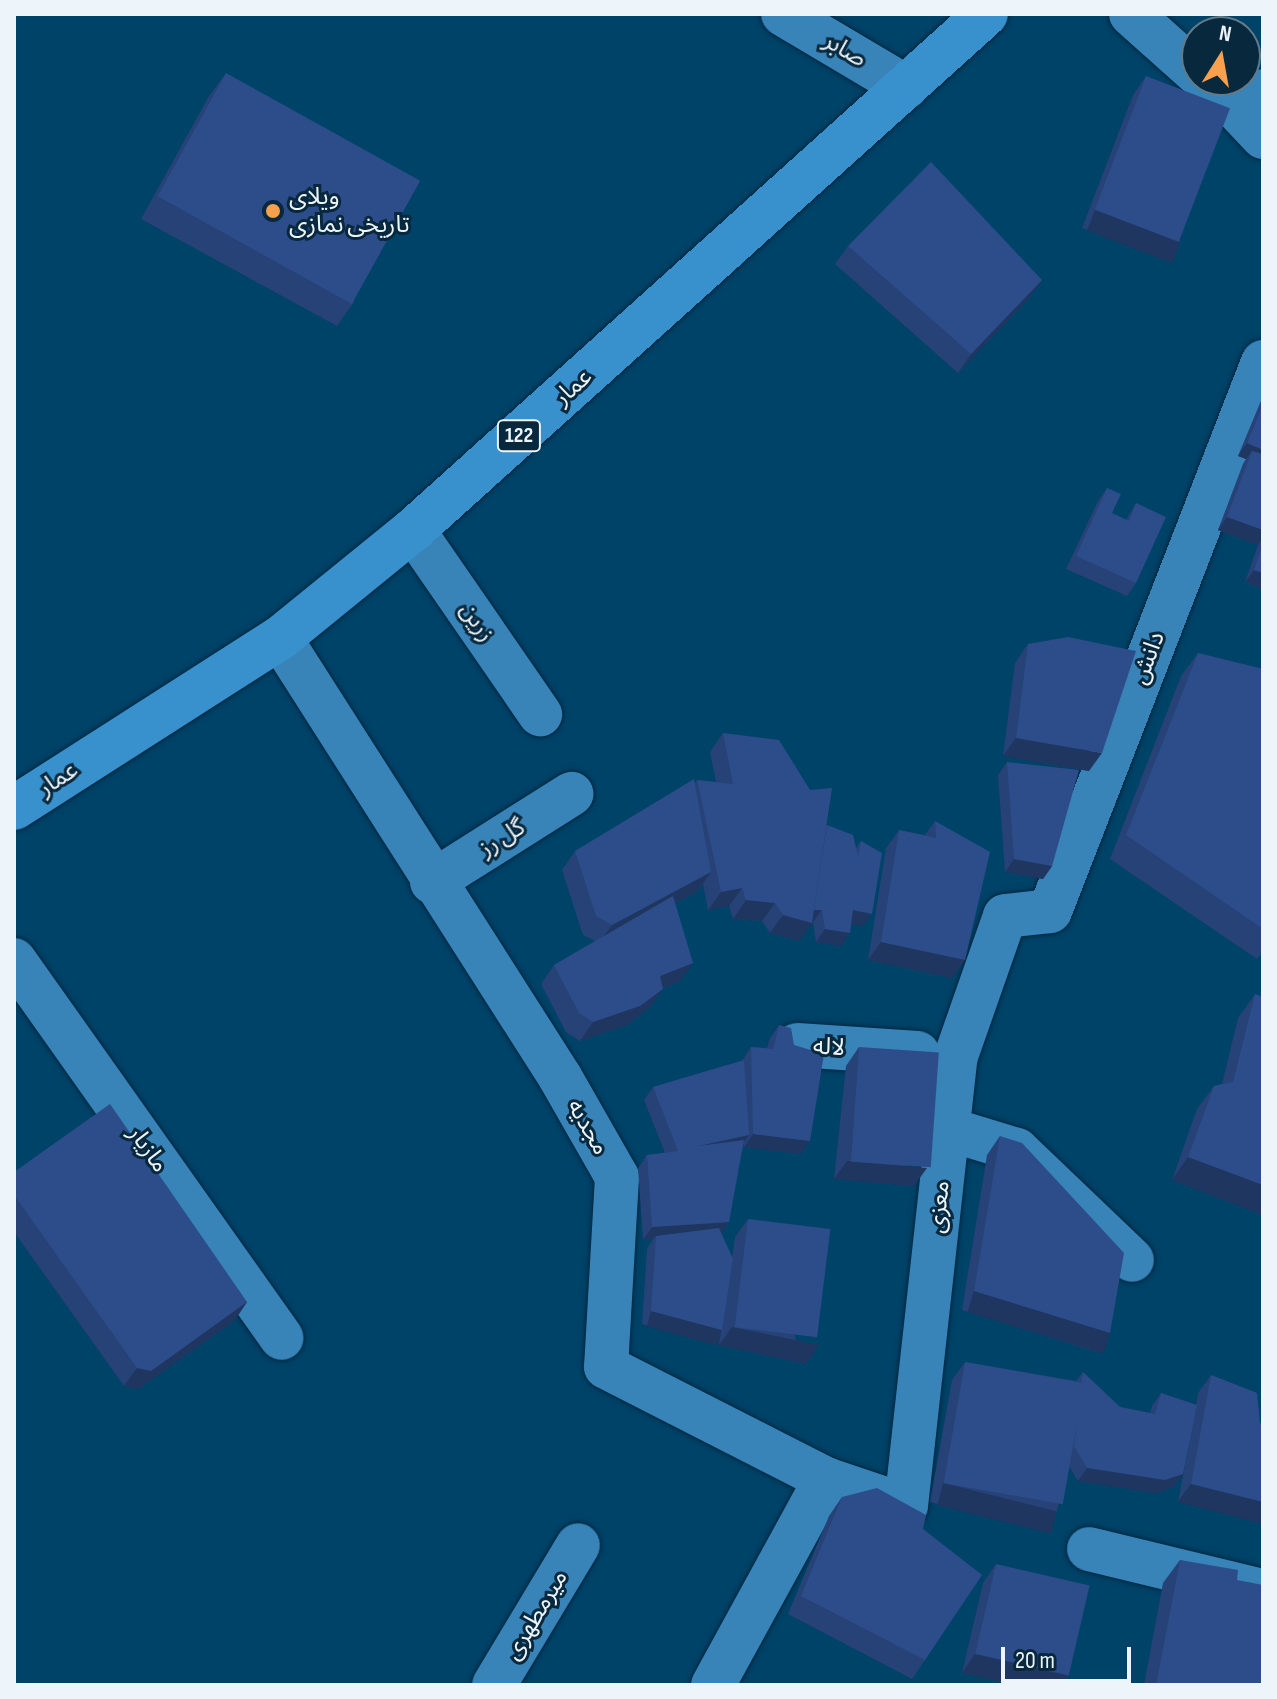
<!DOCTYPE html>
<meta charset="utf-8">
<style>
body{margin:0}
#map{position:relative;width:1277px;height:1699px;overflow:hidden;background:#004368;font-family:"Sofia Sans Condensed","Noto Sans Arabic",sans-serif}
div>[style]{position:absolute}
.roads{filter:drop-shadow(0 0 2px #002842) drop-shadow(0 0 2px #002842)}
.street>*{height:44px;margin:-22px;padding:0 22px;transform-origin:22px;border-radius:22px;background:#3883b7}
.primary>*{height:44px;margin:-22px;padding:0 22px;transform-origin:22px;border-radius:22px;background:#3891cc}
.wall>*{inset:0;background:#264277}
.shaded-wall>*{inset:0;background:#1f3661;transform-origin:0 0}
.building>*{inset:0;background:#2c4d8a;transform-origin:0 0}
.dots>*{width:22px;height:22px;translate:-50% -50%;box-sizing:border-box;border:4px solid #07283d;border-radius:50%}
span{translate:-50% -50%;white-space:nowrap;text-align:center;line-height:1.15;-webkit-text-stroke:6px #07283d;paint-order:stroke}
.shield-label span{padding:2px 6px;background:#07283d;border:2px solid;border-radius:6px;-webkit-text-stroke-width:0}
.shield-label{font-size:22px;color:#edf4fa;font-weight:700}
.street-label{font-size:24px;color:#edf4fa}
.poi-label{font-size:24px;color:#edf4fa}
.left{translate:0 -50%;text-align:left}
.frame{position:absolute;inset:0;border:16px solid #edf4fa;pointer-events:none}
.north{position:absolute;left:1181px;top:16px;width:80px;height:80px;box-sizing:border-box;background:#07283d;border:2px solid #637a89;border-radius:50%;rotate:11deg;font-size:22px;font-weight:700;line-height:32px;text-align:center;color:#edf4fa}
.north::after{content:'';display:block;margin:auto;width:28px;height:36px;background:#f8a04b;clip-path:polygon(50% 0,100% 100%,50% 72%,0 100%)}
.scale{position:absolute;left:1001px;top:1647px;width:130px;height:36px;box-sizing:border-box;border:4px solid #edf4fa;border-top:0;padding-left:10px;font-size:24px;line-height:28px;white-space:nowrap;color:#edf4fa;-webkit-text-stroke:6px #07283d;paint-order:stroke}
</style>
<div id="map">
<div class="roads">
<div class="street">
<i style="left:783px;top:14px;width:143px;rotate:30.7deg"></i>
<i style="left:1131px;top:14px;width:89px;rotate:41.8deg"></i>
<i style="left:1205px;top:80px;width:33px;rotate:41deg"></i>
<i style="left:1230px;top:102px;width:35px;rotate:-18deg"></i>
<i style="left:1230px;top:102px;width:48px;rotate:46.7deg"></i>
<i style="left:413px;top:530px;width:224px;rotate:55.4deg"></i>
<i style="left:280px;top:638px;width:521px;rotate:57.47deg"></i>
<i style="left:560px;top:1077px;width:115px;rotate:60.3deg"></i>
<i style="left:617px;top:1177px;width:190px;rotate:93.3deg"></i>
<i style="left:606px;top:1367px;width:247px;rotate:27deg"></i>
<i style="left:826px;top:1479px;width:84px;rotate:18.6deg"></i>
<i style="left:906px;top:1506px;width:453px;rotate:-83.7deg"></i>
<i style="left:956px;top:1056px;width:148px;rotate:-70.7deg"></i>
<i style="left:1005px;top:916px;width:45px;rotate:-6.3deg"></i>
<i style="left:1050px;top:911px;width:589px;rotate:-68.79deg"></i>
<i style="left:432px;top:882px;width:165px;rotate:-32.3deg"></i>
<i style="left:14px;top:960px;width:463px;rotate:54.7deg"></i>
<i style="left:797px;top:1045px;width:121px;rotate:3.8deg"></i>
<i style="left:948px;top:1129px;width:72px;rotate:16.9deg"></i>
<i style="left:1017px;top:1150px;width:159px;rotate:43.7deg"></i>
<i style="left:1089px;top:1549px;width:179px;rotate:13.6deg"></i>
<i style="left:494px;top:1685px;width:163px;rotate:-59deg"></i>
<i style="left:713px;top:1685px;width:235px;rotate:-61.3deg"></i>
</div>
<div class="primary">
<i style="left:14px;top:808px;width:316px;rotate:-32.6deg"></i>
<i style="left:280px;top:638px;width:171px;rotate:-39.1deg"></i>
<i style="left:413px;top:530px;width:771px;rotate:-42deg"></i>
</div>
</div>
<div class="wall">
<i style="clip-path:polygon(226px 73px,354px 302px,337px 326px,141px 219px,209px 96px)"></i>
<i style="clip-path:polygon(1146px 76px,1180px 242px,1167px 260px,1082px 228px,1133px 95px)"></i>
<i style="clip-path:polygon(848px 246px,1042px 280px,1029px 298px,958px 373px,835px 264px)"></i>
<i style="clip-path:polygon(1263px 396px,1263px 589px,1245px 582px,1258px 545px,1218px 530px,1243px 464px,1246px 459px,1238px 456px)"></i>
<i style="clip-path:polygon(1107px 488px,1112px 513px,1126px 520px,1136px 503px,1136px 583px,1127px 596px,1066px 569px,1098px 501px)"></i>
<i style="clip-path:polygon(1028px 644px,1089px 771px,1003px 756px,1015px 663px)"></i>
<i style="clip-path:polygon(1198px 653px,1263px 669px,1263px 951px,1257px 959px,1110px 859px,1181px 676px)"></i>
<i style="clip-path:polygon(723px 733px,826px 825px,856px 848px,861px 841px,863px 926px,851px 924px,841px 946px,816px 942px,813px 923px,812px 923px,799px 941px,770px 933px,762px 921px,733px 919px,729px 906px,708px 910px,703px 884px,698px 891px,675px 903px,680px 981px,663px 988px,650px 1007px,627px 1025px,580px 1041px,566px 1032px,541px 984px,554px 965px,595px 941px,583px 935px,562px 870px,575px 851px,695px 783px,697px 780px,716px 782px,710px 752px)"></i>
<i style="clip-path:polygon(1007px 762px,1052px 866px,1043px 879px,1005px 872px,998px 775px)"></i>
<i style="clip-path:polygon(935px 821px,952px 978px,868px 960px,886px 848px,899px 830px,925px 835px)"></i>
<i style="clip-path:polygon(1255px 994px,1263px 997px,1263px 1215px,1172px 1180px,1197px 1109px,1214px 1086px,1222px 1084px,1238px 1018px)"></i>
<i style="clip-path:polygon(779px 1025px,801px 1154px,744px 1147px,744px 1143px,721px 1233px,732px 1258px,735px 1237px,748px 1219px,806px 1364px,719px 1345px,721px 1331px,713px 1343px,642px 1324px,647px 1249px,653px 1239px,643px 1240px,638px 1168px,647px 1155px,665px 1153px,644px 1100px,653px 1087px,742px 1061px,751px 1047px,767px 1048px,770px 1038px)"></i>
<i style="clip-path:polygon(859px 1047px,914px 1186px,834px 1179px,846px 1066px)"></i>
<i style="clip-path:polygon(1000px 1136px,1097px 1352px,962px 1310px,987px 1155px)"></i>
<i style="clip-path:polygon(14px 1172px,247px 1302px,234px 1321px,138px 1389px,124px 1386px,14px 1232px)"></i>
<i style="clip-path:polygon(965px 1362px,1076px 1381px,1083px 1372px,1120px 1407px,1150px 1413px,1152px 1406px,1161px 1393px,1196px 1405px,1198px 1393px,1211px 1375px,1257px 1393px,1178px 1502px,1190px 1439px,1174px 1487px,1156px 1493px,1078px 1481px,1067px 1463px,1057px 1511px,1044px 1530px,930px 1502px,952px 1380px)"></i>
<i style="clip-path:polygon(842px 1497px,923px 1529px,925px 1660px,912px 1679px,788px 1614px,829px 1516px)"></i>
<i style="clip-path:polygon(1180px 1560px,1237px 1580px,1263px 1685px,1144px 1685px,1163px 1583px)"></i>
<i style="clip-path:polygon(996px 1564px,1069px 1676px,1063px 1685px,1016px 1685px,962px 1673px,983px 1583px)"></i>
</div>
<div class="shaded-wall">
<i style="left:1095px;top:210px;width:91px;height:22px;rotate:21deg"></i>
<i style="clip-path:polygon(1042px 280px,1029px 298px,958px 373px,971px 354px)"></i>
<i style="clip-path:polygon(1247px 443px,1263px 450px,1263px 466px,1252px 451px,1246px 459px,1238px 456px)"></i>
<i style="clip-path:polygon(1227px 517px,1263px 530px,1263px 538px,1258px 545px,1218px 530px)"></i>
<i style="clip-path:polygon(1254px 570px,1263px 573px,1263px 589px,1245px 582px)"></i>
<i style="clip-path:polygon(1016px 738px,1102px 753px,1089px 771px,1003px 756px)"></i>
<i style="clip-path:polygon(1014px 859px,1052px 866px,1043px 879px,1005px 872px)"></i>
<i style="clip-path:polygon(711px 872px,698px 891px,599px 943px,612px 925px)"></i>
<i style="clip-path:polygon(742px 888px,729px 906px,708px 910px,721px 892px)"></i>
<i style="clip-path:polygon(746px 900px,775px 903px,762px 921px,733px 919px)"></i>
<i style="clip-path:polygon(814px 910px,822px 910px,799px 941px,770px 933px,783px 915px)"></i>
<i style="clip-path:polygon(853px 910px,872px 914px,863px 926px,844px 923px)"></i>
<i style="clip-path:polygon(825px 929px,850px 933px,841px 946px,816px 942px)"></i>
<i style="clip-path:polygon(881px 942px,965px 960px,952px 978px,868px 960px)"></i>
<i style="clip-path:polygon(693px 963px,680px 981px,647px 995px,660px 976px)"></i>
<i style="clip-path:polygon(663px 989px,650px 1007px,627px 1025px,580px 1041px,593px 1022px)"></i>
<i style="clip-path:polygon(753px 1134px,810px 1141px,801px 1154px,744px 1147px)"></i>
<i style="clip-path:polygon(749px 1135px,740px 1148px,698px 1146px)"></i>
<i style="clip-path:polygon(1188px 1157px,1263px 1185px,1263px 1215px,1172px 1180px)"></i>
<i style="clip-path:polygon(847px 1161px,927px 1168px,914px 1186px,834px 1179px)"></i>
<i style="clip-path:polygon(729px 1222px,720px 1235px,656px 1236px,653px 1239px,643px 1240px,652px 1227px)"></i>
<i style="left:974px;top:1291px;width:142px;height:22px;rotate:17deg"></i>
<i style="clip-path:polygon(247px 1302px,234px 1321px,138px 1389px,124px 1386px,137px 1368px)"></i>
<i style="left:651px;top:1311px;width:73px;height:16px;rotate:15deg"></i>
<i style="clip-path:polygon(732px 1327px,819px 1345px,806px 1364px,719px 1345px)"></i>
<i style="clip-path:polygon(1087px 1468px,1183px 1474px,1174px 1487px,1156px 1493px,1078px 1481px)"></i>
<i style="left:943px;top:1483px;width:117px;height:23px;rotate:14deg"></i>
<i style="clip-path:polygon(1191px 1484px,1263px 1502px,1263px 1524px,1178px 1502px)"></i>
<i style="clip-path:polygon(975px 1654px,1069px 1676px,1063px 1685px,1016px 1685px,962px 1673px)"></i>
</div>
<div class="building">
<i style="left:226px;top:73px;width:222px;height:141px;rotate:29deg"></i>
<i style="left:1146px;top:76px;width:90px;height:143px;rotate:21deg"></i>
<i style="clip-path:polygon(931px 162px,1042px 280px,971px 354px,848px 246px)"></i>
<i style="clip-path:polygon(1263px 405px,1263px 450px,1247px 443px)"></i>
<i style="clip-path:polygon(1252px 451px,1263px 454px,1263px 530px,1227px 517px)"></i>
<i style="clip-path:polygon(1107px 488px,1121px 494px,1112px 513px,1129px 521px,1136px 503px,1166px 517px,1136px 583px,1076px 556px)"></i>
<i style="clip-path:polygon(1263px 544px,1263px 573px,1254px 570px)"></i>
<i style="clip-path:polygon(1068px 637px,1136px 651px,1102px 753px,1016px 738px,1028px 644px)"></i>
<i style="clip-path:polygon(1198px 653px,1263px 669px,1263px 929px,1126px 835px)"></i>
<i style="clip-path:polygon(723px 733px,779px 740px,810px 790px,832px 788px,812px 923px,783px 915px,775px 903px,746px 900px,742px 888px,721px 892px,697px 780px,733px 784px)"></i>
<i style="clip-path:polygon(1007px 762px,1079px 770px,1052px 866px,1014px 859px)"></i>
<i style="clip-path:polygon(694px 779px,711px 872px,612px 925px,596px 916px,575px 851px)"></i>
<i style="clip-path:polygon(935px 821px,990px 852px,965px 960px,881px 942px,899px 830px,936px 838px)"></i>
<i style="clip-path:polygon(827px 825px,853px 835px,858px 856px,861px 841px,882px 853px,872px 914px,853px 910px,850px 933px,825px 929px,822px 910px,814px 910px)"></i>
<i style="clip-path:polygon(673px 896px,693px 963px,660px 976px,663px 989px,640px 1006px,593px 1022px,579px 1013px,554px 965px)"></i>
<i style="clip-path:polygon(1255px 994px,1263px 997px,1263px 1185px,1188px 1157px,1214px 1086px,1233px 1082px)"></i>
<i style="clip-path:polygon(779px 1025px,791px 1028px,794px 1045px,824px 1054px,810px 1141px,753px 1134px,751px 1047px,773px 1049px)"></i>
<i style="left:859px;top:1047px;width:80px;height:115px;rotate:4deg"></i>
<i style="clip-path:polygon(744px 1060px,749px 1135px,698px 1146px,744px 1140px,729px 1222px,652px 1227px,647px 1155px,678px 1151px,653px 1087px)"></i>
<i style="clip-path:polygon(110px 1104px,247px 1302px,151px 1371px,137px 1368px,14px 1195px,14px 1172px)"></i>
<i style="clip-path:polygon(1000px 1136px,1022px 1143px,1124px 1253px,1110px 1333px,974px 1291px)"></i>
<i style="left:748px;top:1219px;width:83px;height:109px;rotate:7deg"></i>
<i style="clip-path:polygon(719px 1228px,733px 1259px,722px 1330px,651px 1311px,656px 1236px)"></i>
<i style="left:965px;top:1362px;width:121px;height:123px;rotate:10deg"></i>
<i style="clip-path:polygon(1083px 1372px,1120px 1407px,1155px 1414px,1161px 1393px,1197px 1405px,1183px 1474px,1165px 1480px,1087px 1468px,1074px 1446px,1078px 1415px,1084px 1383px,1081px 1382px)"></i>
<i style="clip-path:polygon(1211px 1375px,1257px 1393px,1260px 1423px,1263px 1425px,1263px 1502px,1191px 1484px)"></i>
<i style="clip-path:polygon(877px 1488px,926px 1515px,923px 1529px,982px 1575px,925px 1660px,801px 1596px,842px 1497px)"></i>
<i style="clip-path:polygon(1180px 1560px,1238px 1570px,1237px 1580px,1263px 1585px,1263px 1685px,1156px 1685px)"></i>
<i style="left:996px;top:1564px;width:96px;height:92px;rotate:13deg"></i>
</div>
<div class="dots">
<i style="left:273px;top:211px;background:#f8a04b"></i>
</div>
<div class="shield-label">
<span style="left:519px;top:436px">122</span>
</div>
<div class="street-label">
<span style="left:845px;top:50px;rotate:31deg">صابر</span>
<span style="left:573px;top:387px;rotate:-42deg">عمار</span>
<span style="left:477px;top:622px;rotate:55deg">زرین</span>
<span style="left:1148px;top:658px;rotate:-69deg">دانش</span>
<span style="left:58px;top:779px;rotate:-33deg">عمار</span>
<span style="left:502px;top:838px;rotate:-32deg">گل رز</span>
<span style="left:829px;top:1047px;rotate:4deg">لاله</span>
<span style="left:588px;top:1127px;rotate:60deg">مجدیه</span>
<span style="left:148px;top:1149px;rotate:55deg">مازیار</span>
<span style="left:939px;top:1207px;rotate:-84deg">معزی</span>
<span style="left:536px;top:1615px;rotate:-59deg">میرمطهری</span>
</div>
<div class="poi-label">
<span class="left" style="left:289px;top:211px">ویلای<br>تاریخی نمازی</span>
</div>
<div class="frame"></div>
<div class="north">N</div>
<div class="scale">20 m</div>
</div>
